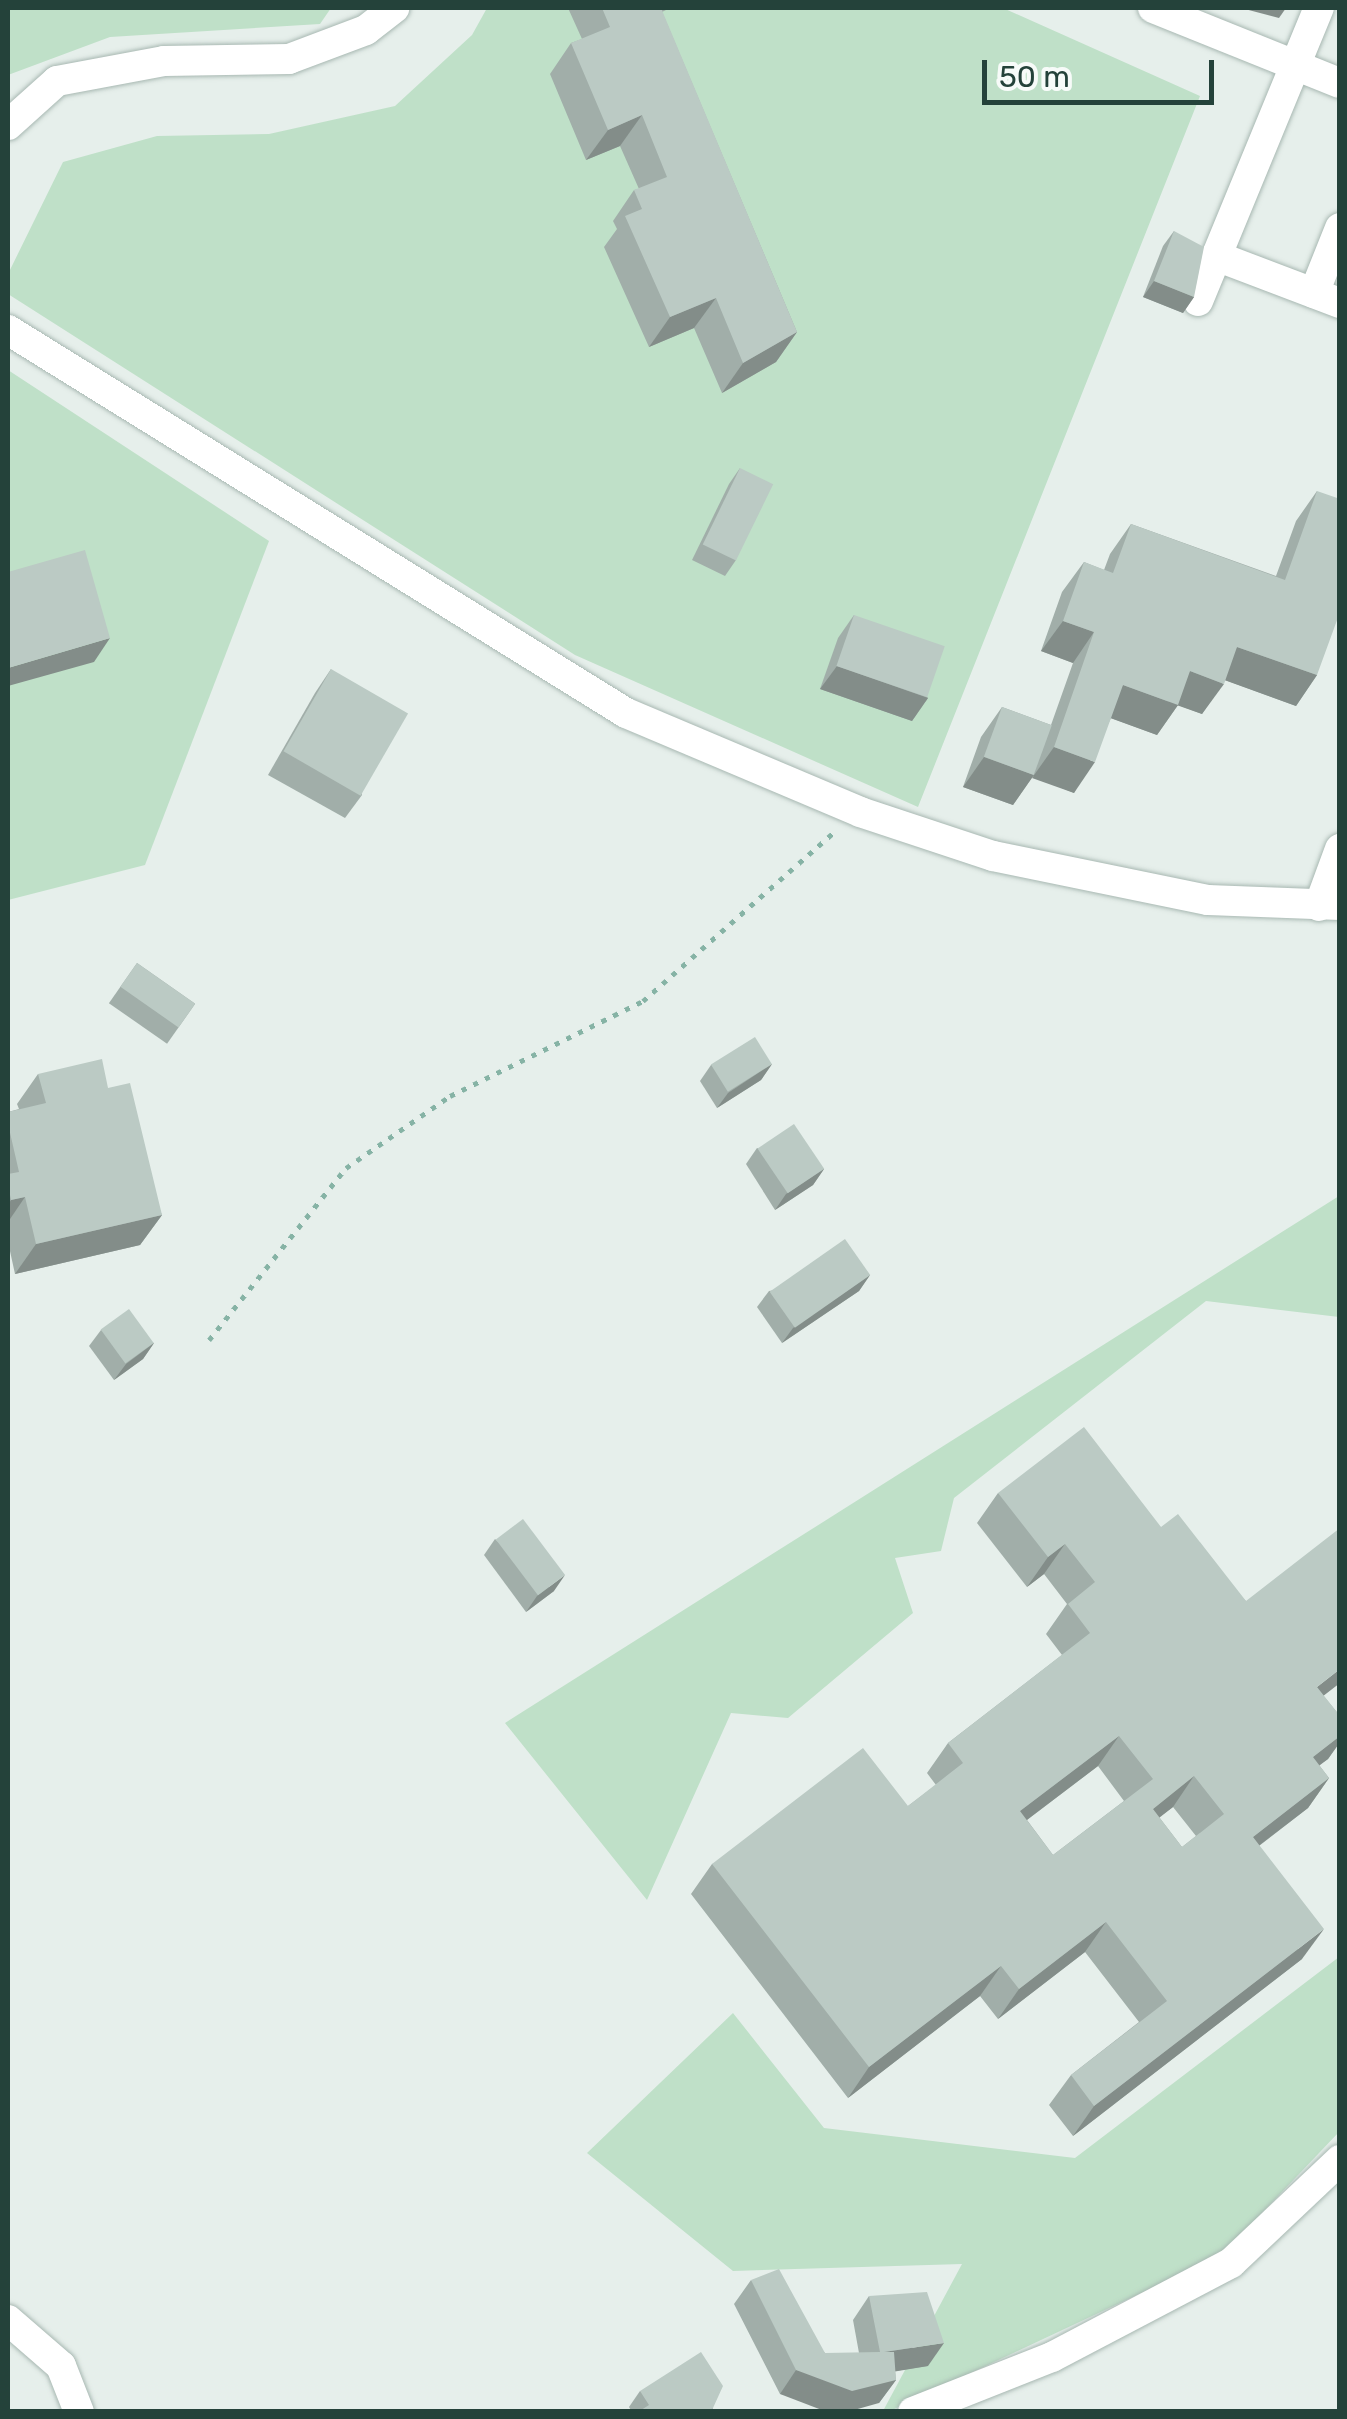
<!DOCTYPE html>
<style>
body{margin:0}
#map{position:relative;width:1347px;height:2419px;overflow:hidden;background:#e6efeb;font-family:Rubik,sans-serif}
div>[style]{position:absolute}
.green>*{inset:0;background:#bfe0c8}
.path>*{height:5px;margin-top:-2.5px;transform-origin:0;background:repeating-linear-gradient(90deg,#86b3a5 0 5px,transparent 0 13px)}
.roads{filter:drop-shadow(0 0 2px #a8b8b2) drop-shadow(0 0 2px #a8b8b2)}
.street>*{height:30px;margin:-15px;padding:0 15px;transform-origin:15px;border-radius:15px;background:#fff}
.secondary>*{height:30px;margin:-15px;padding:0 15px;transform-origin:15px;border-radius:15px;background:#fff}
.wall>*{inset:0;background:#a1aea9;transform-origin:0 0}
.shaded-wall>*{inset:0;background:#838d89}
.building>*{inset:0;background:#bbcac4;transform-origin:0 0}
span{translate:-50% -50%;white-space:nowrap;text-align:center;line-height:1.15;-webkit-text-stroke:10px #f7fbf9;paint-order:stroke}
.frame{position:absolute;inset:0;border:10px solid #24423a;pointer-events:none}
.scale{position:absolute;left:982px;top:60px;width:232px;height:45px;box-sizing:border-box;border:5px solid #24423a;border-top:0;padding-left:12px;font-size:30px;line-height:35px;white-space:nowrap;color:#24423a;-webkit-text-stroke:8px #f7fbf9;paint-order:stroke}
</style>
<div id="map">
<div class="green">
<i style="clip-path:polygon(8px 8px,331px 8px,320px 24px,110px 37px,8px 75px)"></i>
<i style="clip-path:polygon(487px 8px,1003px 8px,1200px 96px,918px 807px,575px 655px,8px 294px,8px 274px,63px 162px,157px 136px,269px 134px,395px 106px,472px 35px)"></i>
<i style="clip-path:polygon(8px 370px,269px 541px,145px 865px,8px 900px)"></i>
<i style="clip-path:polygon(1339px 1196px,1339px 1317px,1206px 1301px,954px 1498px,941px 1551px,895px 1558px,913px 1613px,788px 1718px,731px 1713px,647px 1900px,505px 1723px)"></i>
<i style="clip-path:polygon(1339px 1957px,1339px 2132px,1222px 2255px,890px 2411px,883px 2411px,962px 2264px,733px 2271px,587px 2153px,733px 2013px,824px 2128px,1075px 2158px)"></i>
</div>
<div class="path">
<i style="left:209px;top:1340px;width:220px;rotate:-51.5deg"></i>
<i style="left:346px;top:1168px;width:126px;rotate:-34.7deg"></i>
<i style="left:450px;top:1096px;width:215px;rotate:-26.2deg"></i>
<i style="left:643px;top:1001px;width:255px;rotate:-41.5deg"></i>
</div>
<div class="roads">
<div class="street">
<i style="left:1153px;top:8px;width:201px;rotate:21.9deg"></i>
<i style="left:8px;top:125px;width:66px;rotate:-41.9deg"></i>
<i style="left:57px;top:81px;width:109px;rotate:-10.6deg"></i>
<i style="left:164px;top:61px;width:125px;rotate:-0.9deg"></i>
<i style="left:289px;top:59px;width:82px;rotate:-20.6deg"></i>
<i style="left:366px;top:30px;width:36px;rotate:-38deg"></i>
<i style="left:1216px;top:256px;width:133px;rotate:20.8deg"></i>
<i style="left:1314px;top:293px;width:70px;rotate:-68.2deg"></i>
<i style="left:1198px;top:301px;width:317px;rotate:-67.6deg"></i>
<i style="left:8px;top:330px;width:727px;rotate:31.79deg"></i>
<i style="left:626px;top:713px;width:254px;rotate:22.9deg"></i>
<i style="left:860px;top:812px;width:140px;rotate:18.3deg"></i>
<i style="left:993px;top:856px;width:219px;rotate:11.6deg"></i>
<i style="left:1208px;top:900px;width:132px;rotate:2.2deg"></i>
<i style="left:1319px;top:906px;width:61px;rotate:-69.8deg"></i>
<i style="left:8px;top:2320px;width:70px;rotate:41deg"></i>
<i style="left:61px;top:2366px;width:49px;rotate:68.6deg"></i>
</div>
<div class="secondary">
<i style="left:913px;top:2412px;width:149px;rotate:-21.6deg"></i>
<i style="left:1052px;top:2357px;width:202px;rotate:-27.7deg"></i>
<i style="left:1231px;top:2263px;width:150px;rotate:-43.4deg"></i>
</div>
</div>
<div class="wall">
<i style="clip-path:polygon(568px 8px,670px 8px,662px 12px,797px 332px,776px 362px,722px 393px,694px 328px,649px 347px,604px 247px,617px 229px,613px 221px,634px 190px,639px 189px,620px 146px,586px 160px,550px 74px,571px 43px,582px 39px)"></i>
<i style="clip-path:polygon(1174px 231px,1194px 297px,1183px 313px,1143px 297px,1163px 246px)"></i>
<i style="clip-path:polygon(740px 468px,736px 560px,725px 576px,692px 560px,729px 484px)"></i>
<i style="clip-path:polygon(1317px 491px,1317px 675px,1296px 706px,1225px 680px,1202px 714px,1178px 705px,1157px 735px,1111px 718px,1074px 793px,1033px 776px,1013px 805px,963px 787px,981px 737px,1002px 707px,1051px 725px,1073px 663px,1041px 651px,1062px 592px,1084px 562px,1104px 570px,1110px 554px,1131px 524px,1276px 576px,1296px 521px)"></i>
<i style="clip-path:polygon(854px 615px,928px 698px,912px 721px,820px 689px,838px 638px)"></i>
<i style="clip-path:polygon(331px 669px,362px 795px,345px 818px,268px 775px,315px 693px)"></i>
<i style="left:137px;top:963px;width:71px;height:49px;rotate:35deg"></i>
<i style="clip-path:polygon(772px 1064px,761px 1080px,717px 1108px,700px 1081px,711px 1065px)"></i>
<i style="clip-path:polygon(38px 1074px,108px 1088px,162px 1215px,140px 1245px,15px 1274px,8px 1242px,8px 1112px,19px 1109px,17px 1104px)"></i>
<i style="clip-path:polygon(757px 1148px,824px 1169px,813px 1185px,775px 1210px,746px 1164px)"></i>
<i style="clip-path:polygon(870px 1275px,859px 1291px,782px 1343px,757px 1307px,769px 1291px)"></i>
<i style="clip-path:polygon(101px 1330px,154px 1343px,143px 1359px,114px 1380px,89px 1346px)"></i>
<i style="clip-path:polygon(evenodd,998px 1493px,1161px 1527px,1246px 1601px,1340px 1716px,1340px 1742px,1328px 1759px,1319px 1765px,1329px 1778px,1308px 1808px,1259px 1846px,1302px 1959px,1073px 2136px,1049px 2105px,1071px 2075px,1139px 2022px,1085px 1952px,998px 2019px,980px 1996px,848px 2098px,691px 1894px,712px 1864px,908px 1806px,936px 1785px,927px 1773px,948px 1743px,1062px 1655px,1046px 1634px,1067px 1604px,1044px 1574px,1027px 1587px,977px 1523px,998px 1493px,1098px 1766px,1124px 1801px,1053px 1855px,1027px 1820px,1098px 1766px,998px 1493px,1173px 1807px,1196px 1836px,1182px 1847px,1159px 1817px,1173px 1807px)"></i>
<i style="clip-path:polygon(495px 1539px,554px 1591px,526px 1612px,484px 1555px)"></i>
<i style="clip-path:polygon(751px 2280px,825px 2353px,859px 2353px,853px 2320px,869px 2296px,928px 2366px,895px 2371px,896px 2380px,879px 2403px,780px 2394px,734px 2304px)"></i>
<i style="clip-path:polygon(640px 2391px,713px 2408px,711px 2412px,632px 2412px,629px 2407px)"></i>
</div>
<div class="shaded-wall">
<i style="clip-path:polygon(1241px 8px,1286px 8px,1279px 18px)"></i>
<i style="clip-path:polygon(642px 115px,620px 146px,586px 160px,608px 130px)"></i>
<i style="clip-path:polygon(1154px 281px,1194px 297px,1183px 313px,1143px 297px)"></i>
<i style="clip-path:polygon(716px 298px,694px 328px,649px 347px,670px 317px)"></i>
<i style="clip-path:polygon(797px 332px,776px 362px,722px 393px,743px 363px)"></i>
<i style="clip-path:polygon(1063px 621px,1094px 632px,1073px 663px,1041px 651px)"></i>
<i style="clip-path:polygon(110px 638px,94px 662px,8px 686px,8px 668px)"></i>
<i style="clip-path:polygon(1237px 647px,1317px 675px,1296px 706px,1216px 677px)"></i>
<i style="clip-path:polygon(837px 666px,928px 698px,912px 721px,820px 689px)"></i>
<i style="clip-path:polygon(1190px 671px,1224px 684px,1202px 714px,1168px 702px)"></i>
<i style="clip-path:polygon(1123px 685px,1178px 705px,1157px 735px,1102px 715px)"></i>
<i style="clip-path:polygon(1054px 747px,1095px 762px,1074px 793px,1032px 778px)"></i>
<i style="clip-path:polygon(984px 757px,1034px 775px,1013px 805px,963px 787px)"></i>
<i style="clip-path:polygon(772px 1064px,761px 1080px,717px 1108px,728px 1093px)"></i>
<i style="clip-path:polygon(824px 1169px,813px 1185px,775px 1210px,786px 1194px)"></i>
<i style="clip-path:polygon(25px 1197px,8px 1222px,8px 1205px,11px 1200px)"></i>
<i style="clip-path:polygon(162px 1215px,140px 1245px,15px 1274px,36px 1244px)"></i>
<i style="clip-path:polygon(870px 1275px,859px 1291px,782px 1343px,793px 1328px)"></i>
<i style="clip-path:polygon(154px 1343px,143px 1359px,114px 1380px,126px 1364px)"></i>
<i style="clip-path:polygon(1065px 1544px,1044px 1574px,1027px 1587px,1048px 1557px)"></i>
<i style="clip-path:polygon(565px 1575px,554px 1591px,526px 1612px,537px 1596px)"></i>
<i style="clip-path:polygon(1340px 1669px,1340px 1683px,1296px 1717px,1317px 1687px)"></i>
<i style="clip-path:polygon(1119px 1736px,1098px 1766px,999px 1841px,1020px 1811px)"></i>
<i style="clip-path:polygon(1340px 1736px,1340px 1742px,1328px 1759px,1291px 1787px,1313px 1757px)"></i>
<i style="clip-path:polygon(1194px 1776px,1173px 1807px,1132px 1839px,1153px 1809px)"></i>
<i style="clip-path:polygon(1329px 1778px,1308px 1808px,1231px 1867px,1253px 1837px)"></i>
<i style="clip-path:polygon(1106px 1922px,1085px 1952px,998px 2019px,1019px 1989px)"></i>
<i style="clip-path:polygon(1324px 1929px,1302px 1959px,1073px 2136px,1094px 2106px)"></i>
<i style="clip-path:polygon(1001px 1966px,980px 1996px,848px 2098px,869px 2067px)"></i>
<i style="clip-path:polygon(944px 2343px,928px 2366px,868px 2376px,884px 2352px)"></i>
<i style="clip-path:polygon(796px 2370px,896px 2380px,879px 2403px,847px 2412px,827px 2412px,780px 2394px)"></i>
</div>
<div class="building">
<i style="clip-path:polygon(602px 8px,661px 8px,797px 332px,743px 363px,716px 298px,670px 317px,625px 216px,642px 209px,634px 190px,667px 177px,642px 115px,608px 130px,571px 43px,610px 27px)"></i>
<i style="clip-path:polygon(1174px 231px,1204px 247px,1194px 297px,1154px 281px)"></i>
<i style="left:740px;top:468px;width:37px;height:85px;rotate:26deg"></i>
<i style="clip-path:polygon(1317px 491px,1340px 499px,1340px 612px,1317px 675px,1237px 647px,1224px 684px,1190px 671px,1178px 705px,1123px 685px,1095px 762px,1054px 747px,1094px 632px,1063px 621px,1084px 562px,1113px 573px,1131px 524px,1285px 580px)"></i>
<i style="clip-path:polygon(85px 550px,110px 638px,8px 668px,8px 572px)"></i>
<i style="left:854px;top:615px;width:96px;height:54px;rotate:19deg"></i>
<i style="left:331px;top:669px;width:89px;height:95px;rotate:30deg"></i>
<i style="left:1002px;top:707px;width:53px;height:53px;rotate:20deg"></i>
<i style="left:137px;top:963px;width:71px;height:29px;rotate:35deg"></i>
<i style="left:755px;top:1037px;width:32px;height:52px;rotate:58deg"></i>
<i style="clip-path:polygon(102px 1059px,108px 1088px,130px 1083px,162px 1215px,36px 1244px,25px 1197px,11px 1200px,8px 1185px,8px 1174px,19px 1172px,8px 1124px,8px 1112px,46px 1103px,38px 1074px)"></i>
<i style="left:794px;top:1124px;width:54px;height:44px;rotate:56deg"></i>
<i style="left:845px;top:1239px;width:44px;height:92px;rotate:55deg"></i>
<i style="left:129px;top:1309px;width:42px;height:35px;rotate:54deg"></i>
<i style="clip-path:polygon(evenodd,1084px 1427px,1161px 1527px,1178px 1514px,1246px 1601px,1340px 1528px,1340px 1669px,1317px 1687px,1340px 1716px,1340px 1736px,1313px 1757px,1329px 1778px,1253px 1837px,1324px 1929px,1094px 2106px,1071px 2075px,1167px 2001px,1106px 1922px,1019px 1989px,1001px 1966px,869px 2067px,712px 1864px,863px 1748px,908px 1806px,963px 1763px,948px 1743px,1090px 1633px,1068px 1604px,1095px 1582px,1065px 1544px,1048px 1557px,998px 1493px,1084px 1427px,1119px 1736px,1153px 1779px,1053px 1855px,1020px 1811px,1119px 1736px,1084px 1427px,1194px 1776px,1224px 1814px,1182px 1847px,1153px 1809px,1194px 1776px)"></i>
<i style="left:523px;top:1519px;width:70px;height:34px;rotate:53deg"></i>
<i style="clip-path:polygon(779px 2269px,825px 2353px,880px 2352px,869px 2296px,927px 2292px,944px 2343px,884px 2352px,894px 2352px,896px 2380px,852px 2391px,796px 2370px,751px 2280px)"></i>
<i style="clip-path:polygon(701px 2352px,723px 2386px,713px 2408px,707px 2412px,638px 2412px,649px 2405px,640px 2391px)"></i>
</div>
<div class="frame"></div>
<div class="scale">50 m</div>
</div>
